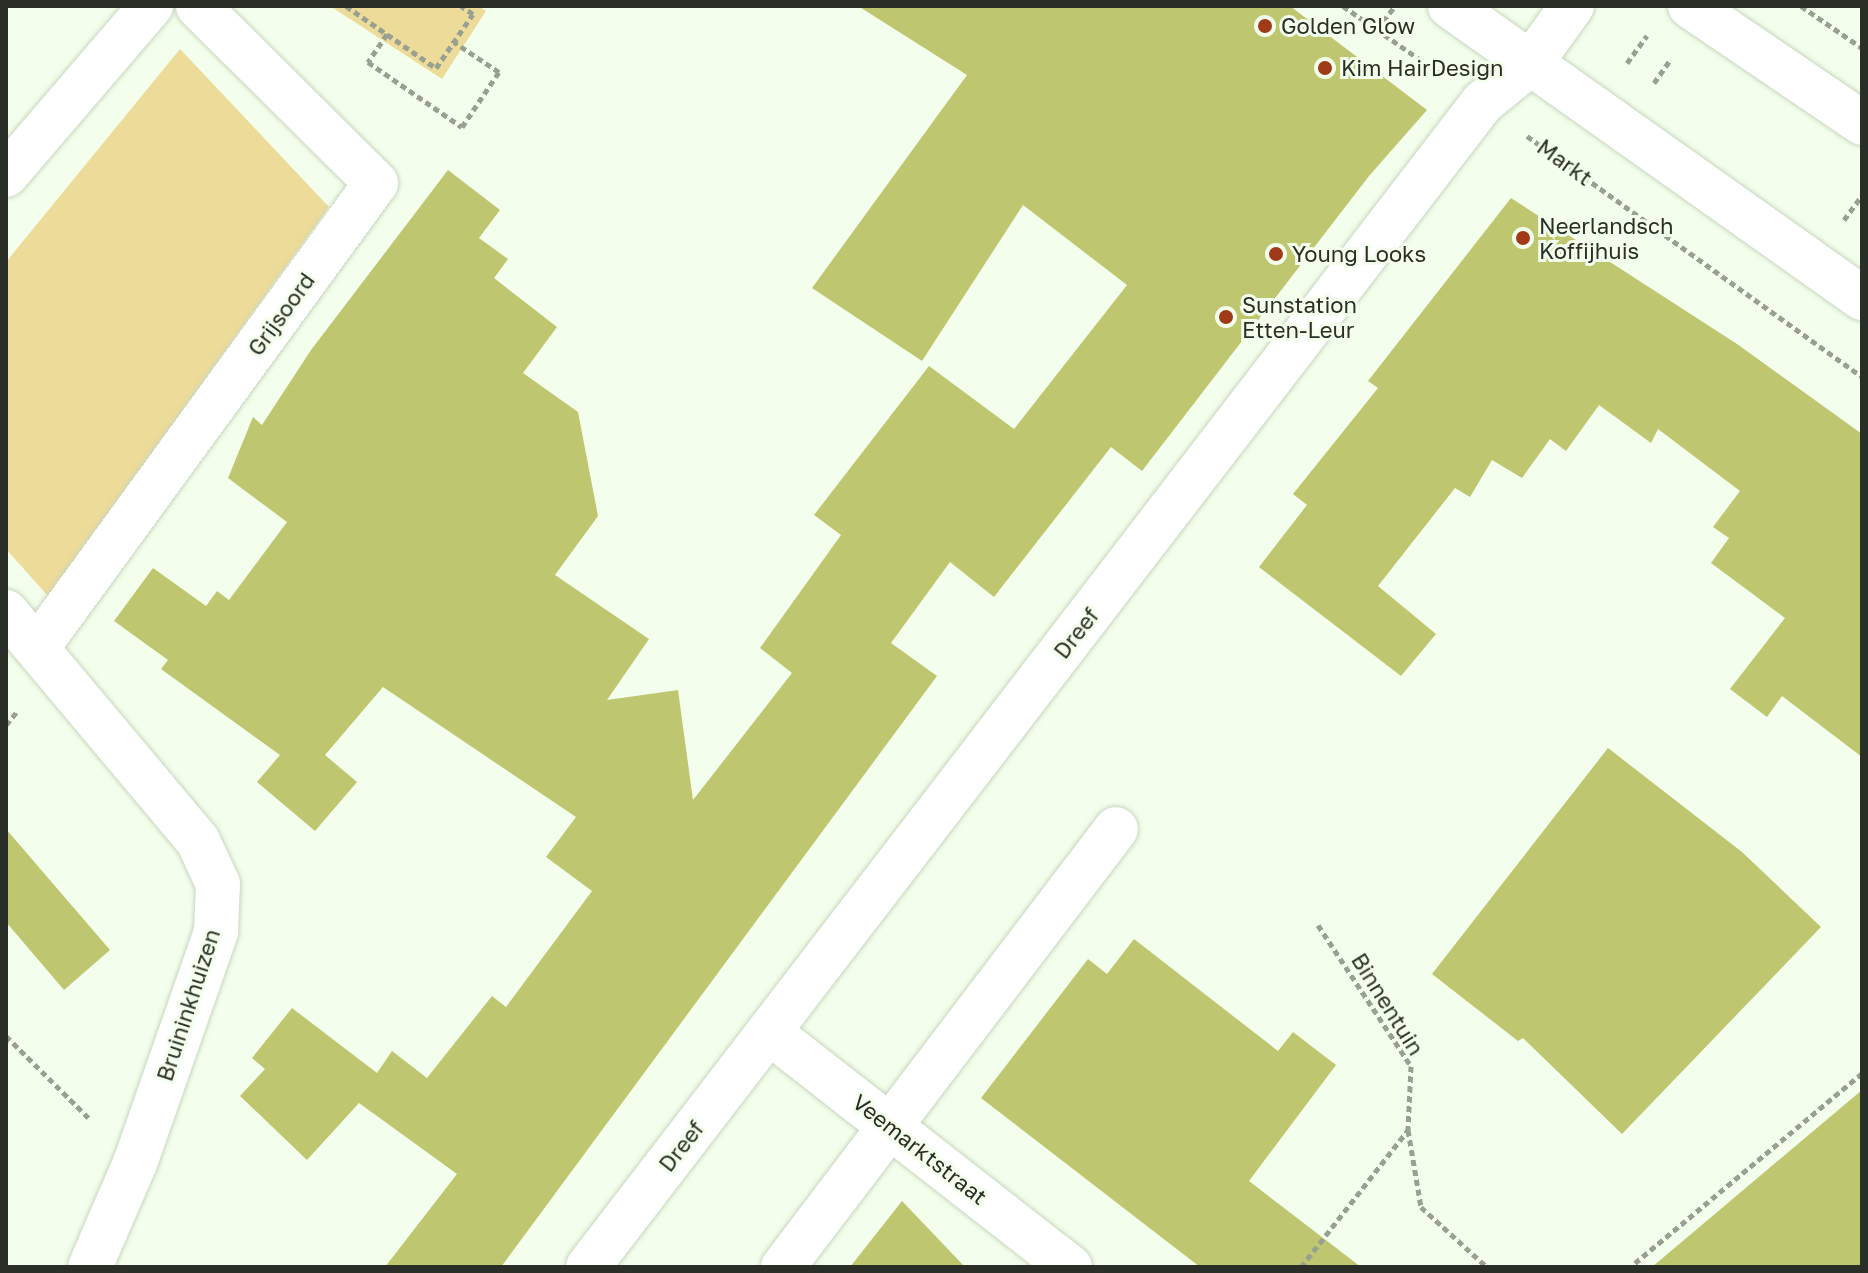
<!DOCTYPE html>
<style>
body{margin:0}
#map{position:relative;width:1868px;height:1273px;overflow:hidden;background:#f3ffec;font-family:"Golos Text",sans-serif}
div>[style]{position:absolute}
.green>*{inset:0;background:#eddb99}
.building>*{inset:0;background:#bec76f}
.path>*{height:5px;margin-top:-2.5px;transform-origin:0;background:repeating-linear-gradient(90deg,#97a091 0 6px,transparent 0 10px)}
.roads{filter:drop-shadow(0 0 2px #c8d6bf) drop-shadow(0 0 2px #c8d6bf)}
.minor>*{height:44px;margin:-22px;padding:0 22px;transform-origin:22px;border-radius:22px;background:#fff}
.dots>*{width:22px;height:22px;translate:-50% -50%;box-sizing:border-box;border:4px solid #f3ffec;border-radius:50%}
span{translate:-50% -50%;white-space:nowrap;text-align:center;line-height:1.15;-webkit-text-stroke:6px #f3ffec;paint-order:stroke}
.poi-label{font-size:22px;color:#292f26}
.left{translate:0 -50%;text-align:left}
.street-label{font-size:22px;color:#292f26}
.frame{position:absolute;inset:0;border:8px solid #292f26;pointer-events:none}
</style>
<div id="map">
<div class="green">
<i style="clip-path:polygon(330px 6px,478px 6px,486px 11px,442px 79px)"></i>
<i style="clip-path:polygon(180px 49px,329px 207px,48px 596px,6px 549px,6px 262px)"></i>
</div>
<div class="building">
<i style="clip-path:polygon(858px 6px,1290px 6px,1427px 110px,1369px 176px,1142px 471px,1111px 447px,994px 597px,950px 562px,891px 643px,937px 676px,501px 1267px,385px 1267px,457px 1174px,359px 1103px,307px 1160px,240px 1096px,265px 1069px,252px 1058px,292px 1008px,377px 1073px,392px 1051px,427px 1078px,492px 996px,506px 1007px,592px 891px,546px 857px,576px 817px,383px 687px,325px 755px,357px 782px,315px 831px,257px 782px,280px 755px,161px 669px,168px 660px,114px 621px,153px 568px,206px 606px,217px 591px,229px 600px,287px 522px,228px 478px,253px 417px,262px 425px,311px 350px,448px 170px,500px 210px,479px 238px,508px 259px,494px 278px,557px 327px,523px 373px,578px 412px,598px 516px,555px 575px,649px 639px,607px 700px,678px 690px,693px 800px,792px 673px,760px 648px,841px 535px,814px 515px,929px 366px,1014px 429px,1127px 285px,1023px 205px,922px 361px,812px 288px,967px 75px)"></i>
<i style="clip-path:polygon(1511px 198px,1737px 344px,1862px 434px,1862px 757px,1782px 696px,1767px 717px,1730px 689px,1785px 618px,1711px 563px,1729px 538px,1713px 527px,1740px 491px,1658px 429px,1651px 443px,1599px 405px,1566px 451px,1550px 439px,1522px 478px,1492px 460px,1470px 497px,1455px 488px,1378px 586px,1436px 634px,1401px 676px,1259px 567px,1307px 505px,1293px 494px,1378px 388px,1368px 381px)"></i>
<i style="clip-path:polygon(1608px 748px,1742px 852px,1821px 927px,1622px 1134px,1523px 1038px,1518px 1041px,1432px 974px)"></i>
<i style="clip-path:polygon(6px 829px,110px 950px,64px 990px,6px 922px)"></i>
<i style="clip-path:polygon(1134px 939px,1278px 1051px,1293px 1032px,1336px 1065px,1249px 1181px,1361px 1267px,1200px 1267px,981px 1098px,1088px 959px,1107px 974px)"></i>
<i style="clip-path:polygon(1862px 1090px,1862px 1267px,1652px 1267px)"></i>
<i style="clip-path:polygon(902px 1201px,965px 1267px,850px 1267px)"></i>
</div>
<div class="path">
<i style="left:346px;top:6px;width:109px;rotate:34.6deg"></i>
<i style="left:436px;top:68px;width:65px;rotate:-55.6deg"></i>
<i style="left:473px;top:14px;width:14px;rotate:-146deg"></i>
<i style="left:1343px;top:6px;width:116px;rotate:34.8deg"></i>
<i style="left:1801px;top:6px;width:74px;rotate:34.5deg"></i>
<i style="left:1377px;top:29px;width:28px;rotate:-52deg"></i>
<i style="left:387px;top:34px;width:34px;rotate:124deg"></i>
<i style="left:368px;top:62px;width:114px;rotate:34.7deg"></i>
<i style="left:462px;top:127px;width:66px;rotate:-56.1deg"></i>
<i style="left:499px;top:72px;width:54px;rotate:-146.3deg"></i>
<i style="left:1627px;top:63px;width:34px;rotate:-54deg"></i>
<i style="left:1654px;top:83px;width:29px;rotate:-55deg"></i>
<i style="left:1527px;top:136px;width:413px;rotate:35.7deg"></i>
<i style="left:1844px;top:220px;width:31px;rotate:-54deg"></i>
<i style="left:6px;top:725px;width:19px;rotate:-51deg"></i>
<i style="left:1318px;top:925px;width:169px;rotate:56.6deg"></i>
<i style="left:1411px;top:1066px;width:64px;rotate:92.7deg"></i>
<i style="left:1408px;top:1130px;width:78px;rotate:80.4deg"></i>
<i style="left:1421px;top:1207px;width:89px;rotate:42.3deg"></i>
<i style="left:6px;top:1036px;width:120px;rotate:44.7deg"></i>
<i style="left:1635px;top:1263px;width:296px;rotate:-39.9deg"></i>
<i style="left:1301px;top:1267px;width:174px;rotate:-52deg"></i>
<i style="left:1628px;top:1267px;width:10px"></i>
</div>
<div class="roads">
<div class="minor">
<i style="left:1450px;top:6px;width:505px;rotate:35.33deg"></i>
<i style="left:1690px;top:6px;width:208px;rotate:34.2deg"></i>
<i style="left:6px;top:175px;width:223px;rotate:-49.4deg"></i>
<i style="left:6px;top:612px;width:299px;rotate:50deg"></i>
<i style="left:198px;top:841px;width:47px;rotate:65.1deg"></i>
<i style="left:218px;top:884px;width:48px;rotate:92.4deg"></i>
<i style="left:216px;top:932px;width:245px;rotate:109.3deg"></i>
<i style="left:135px;top:1163px;width:113px;rotate:113.4deg"></i>
<i style="left:37px;top:648px;width:575px;rotate:-53.91deg"></i>
<i style="left:376px;top:183px;width:251px;rotate:-135.2deg"></i>
<i style="left:769px;top:1032px;width:382px;rotate:38deg"></i>
<i style="left:588px;top:1267px;width:1468px;rotate:-52.47deg"></i>
<i style="left:1482px;top:103px;width:63px;rotate:-39.2deg"></i>
<i style="left:1531px;top:63px;width:70px;rotate:-54.3deg"></i>
<i style="left:783px;top:1267px;width:550px;rotate:-52.76deg"></i>
</div>
</div>
<div class="dots">
<i style="left:1265px;top:26px;background:#a13a19"></i>
<i style="left:1325px;top:68px;background:#a13a19"></i>
<i style="left:1523px;top:238px;background:#a13a19"></i>
<i style="left:1276px;top:254px;background:#a13a19"></i>
<i style="left:1226px;top:317px;background:#a13a19"></i>
</div>
<div class="poi-label">
<span class="left" style="left:1281px;top:26px">Golden Glow</span>
<span class="left" style="left:1341px;top:68px">Kim HairDesign</span>
<span class="left" style="left:1539px;top:238px">Neerlandsch<br>Koffijhuis</span>
<span class="left" style="left:1292px;top:254px">Young Looks</span>
<span class="left" style="left:1242px;top:317px">Sunstation<br>Etten-Leur</span>
</div>
<div class="street-label">
<span style="left:1565px;top:162px;rotate:36deg">Markt</span>
<span style="left:281px;top:314px;rotate:-54deg">Grijsoord</span>
<span style="left:1076px;top:633px;rotate:-52deg">Dreef</span>
<span style="left:1388px;top:1004px;rotate:58deg">Binnentuin</span>
<span style="left:188px;top:1005px;rotate:-72deg">Bruininkhuizen</span>
<span style="left:681px;top:1146px;rotate:-52deg">Dreef</span>
<span style="left:920px;top:1149px;rotate:38deg">Veemarktstraat</span>
</div>
<div class="frame"></div>
</div>
